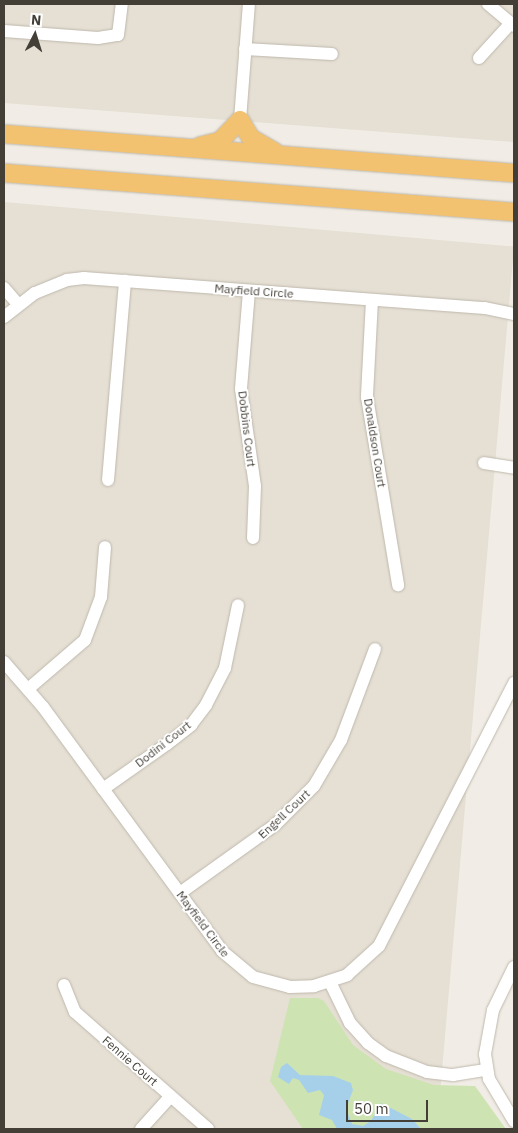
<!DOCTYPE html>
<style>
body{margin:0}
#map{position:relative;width:518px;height:1133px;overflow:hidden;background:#f1ede6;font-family:"IBM Plex Sans",sans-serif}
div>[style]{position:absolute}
.residential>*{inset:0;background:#e5dfd4;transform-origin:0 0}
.green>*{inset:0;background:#cee3b2}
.water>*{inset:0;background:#a6d0ea}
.roads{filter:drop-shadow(0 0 1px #bfb8ac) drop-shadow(0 0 1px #bfb8ac)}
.minor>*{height:12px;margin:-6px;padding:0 6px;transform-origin:6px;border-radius:6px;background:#fff}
.highway>*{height:18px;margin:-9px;padding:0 9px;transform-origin:9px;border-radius:9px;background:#f2c270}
span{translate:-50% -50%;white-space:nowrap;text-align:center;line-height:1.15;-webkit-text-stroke:4px #fff;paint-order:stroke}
.street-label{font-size:12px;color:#433e36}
.frame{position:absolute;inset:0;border:5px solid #433e36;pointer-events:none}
.north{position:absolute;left:10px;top:10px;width:50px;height:50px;-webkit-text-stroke:4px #fff;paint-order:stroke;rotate:5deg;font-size:14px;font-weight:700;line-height:20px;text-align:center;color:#433e36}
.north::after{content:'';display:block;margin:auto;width:18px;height:22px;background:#433e36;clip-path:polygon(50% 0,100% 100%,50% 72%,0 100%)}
.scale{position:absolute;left:346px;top:1100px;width:82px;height:22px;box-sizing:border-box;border:2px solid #433e36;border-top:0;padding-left:6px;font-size:15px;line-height:18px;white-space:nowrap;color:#433e36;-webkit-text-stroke:4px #fff;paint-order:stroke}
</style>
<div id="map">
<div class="residential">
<i style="clip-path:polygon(4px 4px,514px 4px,514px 142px,4px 103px)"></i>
<i style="left:4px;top:202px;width:512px;height:927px;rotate:5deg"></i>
</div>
<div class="green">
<i style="clip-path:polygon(290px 998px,318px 998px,324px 1001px,353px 1045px,386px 1069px,434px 1085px,475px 1086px,506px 1129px,303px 1129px,270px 1081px)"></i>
</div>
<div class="water">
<i style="clip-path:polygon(287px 1063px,300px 1075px,333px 1076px,351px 1083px,353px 1090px,346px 1109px,352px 1124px,363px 1126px,371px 1121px,381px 1103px,412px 1119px,421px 1129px,337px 1129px,332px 1120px,319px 1115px,324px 1095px,320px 1090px,308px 1093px,299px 1080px,293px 1078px,289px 1084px,278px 1077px,281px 1067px)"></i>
</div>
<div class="roads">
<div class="minor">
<i style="left:488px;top:4px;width:34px;rotate:40deg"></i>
<i style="left:4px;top:31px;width:94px;rotate:4.3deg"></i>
<i style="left:98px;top:38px;width:20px;rotate:-9deg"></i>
<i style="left:118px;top:35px;width:31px;rotate:-83deg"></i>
<i style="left:245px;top:49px;width:87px;rotate:3.3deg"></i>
<i style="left:479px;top:58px;width:47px;rotate:-47.6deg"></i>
<i style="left:240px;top:120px;width:116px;rotate:-85.6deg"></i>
<i style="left:4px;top:288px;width:21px;rotate:49deg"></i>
<i style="left:249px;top:291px;width:98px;rotate:94.7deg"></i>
<i style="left:241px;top:389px;width:98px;rotate:81.8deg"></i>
<i style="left:255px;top:486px;width:52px;rotate:92.2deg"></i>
<i style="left:372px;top:300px;width:97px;rotate:93deg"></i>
<i style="left:367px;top:397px;width:191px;rotate:80.6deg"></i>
<i style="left:4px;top:317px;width:39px;rotate:-38deg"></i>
<i style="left:35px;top:293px;width:35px;rotate:-22deg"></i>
<i style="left:67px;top:280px;width:17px;rotate:-7deg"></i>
<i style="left:84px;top:278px;width:402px;rotate:4.3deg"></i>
<i style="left:485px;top:308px;width:30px;rotate:12deg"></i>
<i style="left:484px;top:463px;width:30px;rotate:9deg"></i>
<i style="left:108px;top:480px;width:200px;rotate:-85.1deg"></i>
<i style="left:4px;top:662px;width:60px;rotate:49.1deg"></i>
<i style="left:43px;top:707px;width:303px;rotate:53.7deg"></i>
<i style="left:222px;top:951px;width:40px;rotate:40deg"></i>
<i style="left:253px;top:977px;width:38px;rotate:15deg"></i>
<i style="left:290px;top:987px;width:24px;rotate:-2deg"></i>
<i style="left:314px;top:986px;width:35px;rotate:-18deg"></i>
<i style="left:347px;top:975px;width:43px;rotate:-42.2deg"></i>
<i style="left:379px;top:946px;width:296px;rotate:-62.8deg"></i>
<i style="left:28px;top:689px;width:75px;rotate:-40.7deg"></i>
<i style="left:85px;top:640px;width:46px;rotate:-69.6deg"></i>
<i style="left:101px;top:597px;width:50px;rotate:-85.4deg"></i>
<i style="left:103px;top:789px;width:78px;rotate:-35.1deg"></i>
<i style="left:167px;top:744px;width:31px;rotate:-38deg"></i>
<i style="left:191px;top:725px;width:25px;rotate:-53deg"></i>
<i style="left:206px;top:705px;width:42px;rotate:-62.8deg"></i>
<i style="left:225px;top:668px;width:64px;rotate:-78.3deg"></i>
<i style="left:180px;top:893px;width:117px;rotate:-35.6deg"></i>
<i style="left:275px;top:825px;width:55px;rotate:-45deg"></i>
<i style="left:314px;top:786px;width:53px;rotate:-59.6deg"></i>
<i style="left:341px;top:740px;width:97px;rotate:-69.5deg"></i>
<i style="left:514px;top:967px;width:48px;rotate:116deg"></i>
<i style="left:493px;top:1010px;width:45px;rotate:100.3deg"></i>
<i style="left:485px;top:1054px;width:25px;rotate:81deg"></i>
<i style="left:489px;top:1079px;width:49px;rotate:59.2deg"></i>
<i style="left:330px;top:982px;width:46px;rotate:64deg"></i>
<i style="left:350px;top:1023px;width:27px;rotate:48deg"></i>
<i style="left:368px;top:1043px;width:22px;rotate:36deg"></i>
<i style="left:386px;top:1056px;width:44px;rotate:21.3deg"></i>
<i style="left:427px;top:1072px;width:26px;rotate:7deg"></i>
<i style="left:453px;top:1075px;width:33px;rotate:-9deg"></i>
<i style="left:64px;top:985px;width:29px;rotate:68deg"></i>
<i style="left:75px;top:1012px;width:177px;rotate:41.3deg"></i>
<i style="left:141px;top:1129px;width:43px;rotate:-47.8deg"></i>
</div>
<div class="highway">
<i style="left:240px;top:120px;width:21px;rotate:59deg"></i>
<i style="left:251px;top:138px;width:28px;rotate:30deg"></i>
<i style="left:4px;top:134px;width:511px;rotate:4.37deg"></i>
<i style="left:200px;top:146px;width:21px;rotate:-14deg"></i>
<i style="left:220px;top:141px;width:29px;rotate:-46deg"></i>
<i style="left:4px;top:173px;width:511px;rotate:4.37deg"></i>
</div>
</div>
<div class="street-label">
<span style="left:254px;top:291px;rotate:4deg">Mayfield Circle</span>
<span style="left:247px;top:429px;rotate:83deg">Dobbins Court</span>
<span style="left:375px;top:443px;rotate:81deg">Donaldson Court</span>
<span style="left:163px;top:744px;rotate:-38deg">Dodini Court</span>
<span style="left:284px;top:814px;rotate:-43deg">Engell Court</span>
<span style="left:203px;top:924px;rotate:53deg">Mayfield Circle</span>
<span style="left:130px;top:1061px;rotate:41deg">Fennie Court</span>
</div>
<div class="frame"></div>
<div class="north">N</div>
<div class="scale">50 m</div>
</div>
